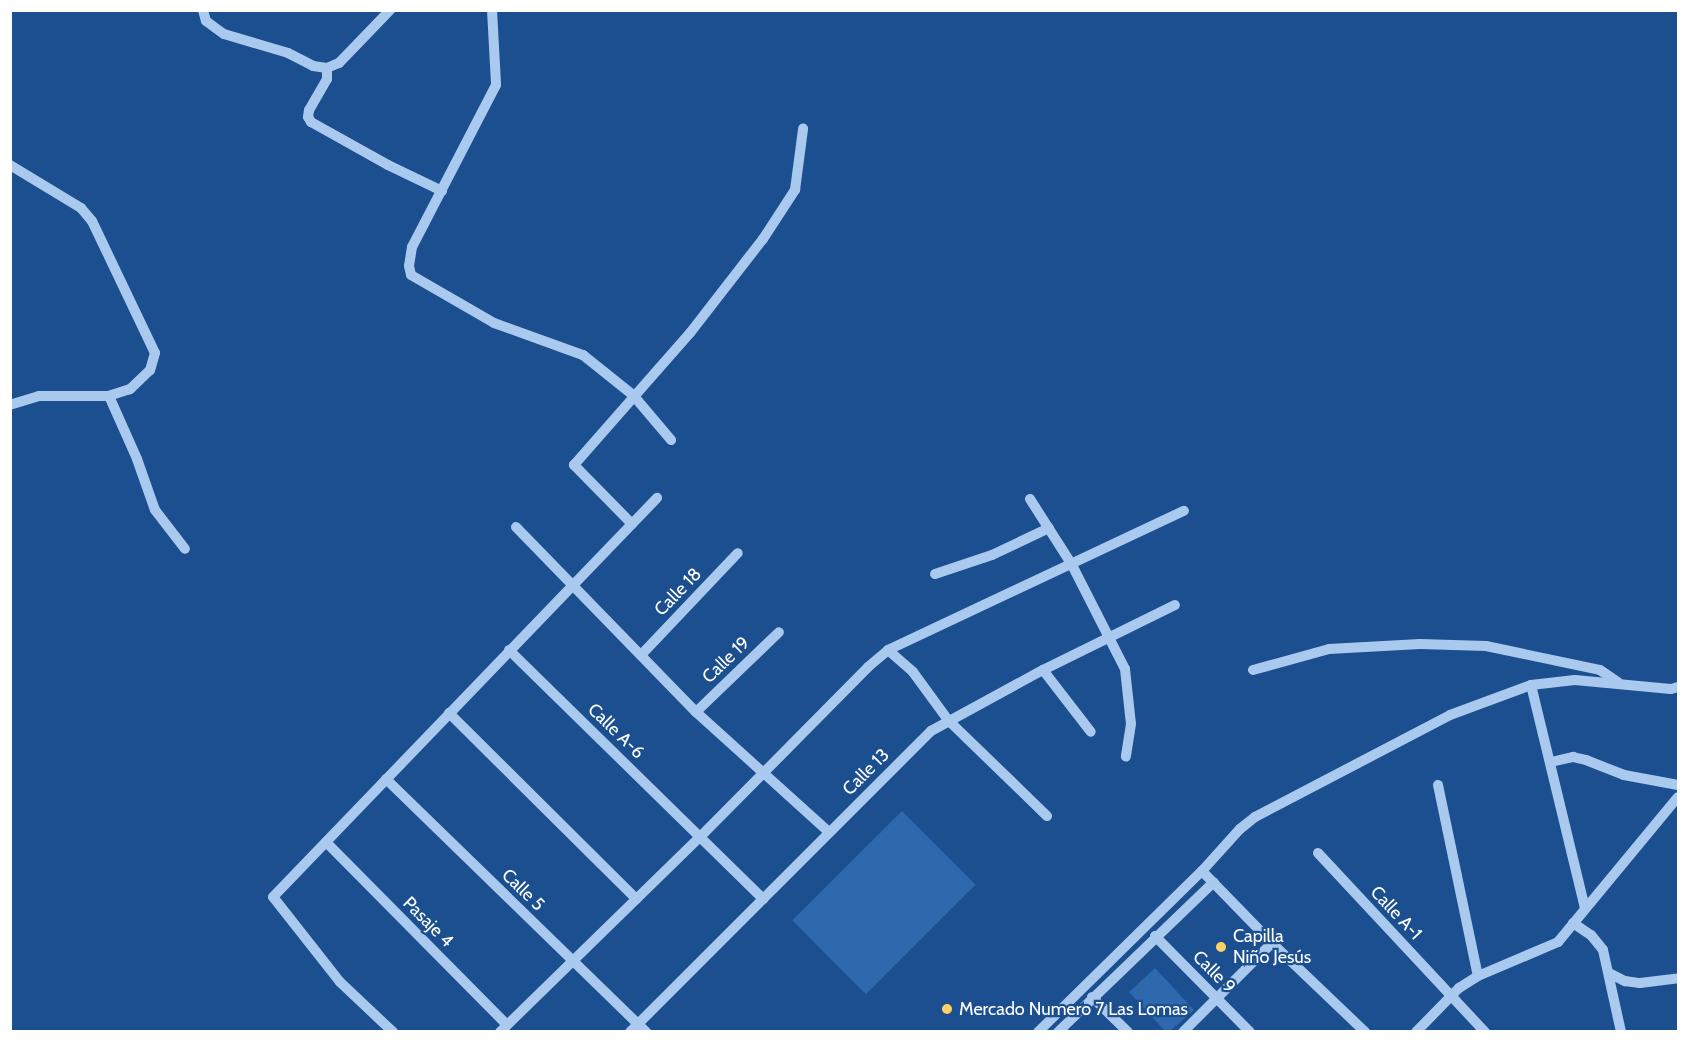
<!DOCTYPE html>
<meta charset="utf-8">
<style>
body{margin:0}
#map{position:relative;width:1689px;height:1042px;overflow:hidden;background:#1b4f8f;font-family:Cabin,sans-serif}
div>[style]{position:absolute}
.green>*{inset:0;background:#2e69ad;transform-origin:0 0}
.minor>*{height:10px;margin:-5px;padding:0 5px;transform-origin:5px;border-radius:5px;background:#a9c9ee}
.dots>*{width:16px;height:16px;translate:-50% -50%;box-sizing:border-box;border:3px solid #1b4f8f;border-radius:50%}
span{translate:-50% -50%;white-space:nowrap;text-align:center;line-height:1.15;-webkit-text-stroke:4.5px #1b4f8f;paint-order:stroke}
.street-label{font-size:18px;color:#fff}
.poi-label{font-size:18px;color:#fff}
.left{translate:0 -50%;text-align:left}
.frame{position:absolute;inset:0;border:12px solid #fff;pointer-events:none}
</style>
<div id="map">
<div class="green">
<i style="left:902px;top:811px;width:104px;height:155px;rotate:45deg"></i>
<i style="clip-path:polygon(1155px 968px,1194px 1010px,1170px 1031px,1165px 1031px,1129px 992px)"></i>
</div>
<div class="minor">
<i style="left:203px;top:10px;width:11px;rotate:75deg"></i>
<i style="left:206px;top:21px;width:22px;rotate:36deg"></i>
<i style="left:224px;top:34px;width:67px;rotate:16.5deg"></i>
<i style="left:288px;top:53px;width:28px;rotate:27deg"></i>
<i style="left:313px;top:66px;width:14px;rotate:8deg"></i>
<i style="left:327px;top:68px;width:13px;rotate:-23deg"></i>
<i style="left:339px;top:63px;width:74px;rotate:-46.1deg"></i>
<i style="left:492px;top:10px;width:75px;rotate:86.9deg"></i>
<i style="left:496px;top:85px;width:182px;rotate:117.4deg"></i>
<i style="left:412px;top:247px;width:19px;rotate:99deg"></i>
<i style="left:409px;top:266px;width:9px;rotate:77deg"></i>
<i style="left:411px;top:275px;width:96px;rotate:30deg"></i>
<i style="left:494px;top:323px;width:95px;rotate:19.8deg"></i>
<i style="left:583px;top:355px;width:64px;rotate:38.7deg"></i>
<i style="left:633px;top:395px;width:59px;rotate:49.8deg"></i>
<i style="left:327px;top:68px;width:11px;rotate:90deg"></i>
<i style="left:327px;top:79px;width:36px;rotate:120deg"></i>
<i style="left:309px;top:110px;width:7px;rotate:98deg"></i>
<i style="left:308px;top:117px;width:6px;rotate:59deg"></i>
<i style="left:311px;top:122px;width:88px;rotate:29.2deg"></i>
<i style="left:388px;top:165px;width:60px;rotate:25.7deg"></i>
<i style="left:10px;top:165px;width:83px;rotate:31.2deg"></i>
<i style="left:81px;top:208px;width:17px;rotate:50deg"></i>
<i style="left:92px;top:221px;width:146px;rotate:64.5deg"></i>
<i style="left:155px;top:353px;width:18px;rotate:106deg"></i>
<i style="left:150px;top:370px;width:28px;rotate:136deg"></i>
<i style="left:130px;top:389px;width:22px;rotate:162deg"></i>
<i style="left:109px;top:396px;width:70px;rotate:180deg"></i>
<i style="left:39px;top:396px;width:30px;rotate:163deg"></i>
<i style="left:109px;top:396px;width:69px;rotate:66deg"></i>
<i style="left:137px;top:459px;width:54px;rotate:70.6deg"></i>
<i style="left:155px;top:510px;width:49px;rotate:52.4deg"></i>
<i style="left:1030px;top:499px;width:78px;rotate:57.5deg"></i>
<i style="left:1072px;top:565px;width:117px;rotate:63deg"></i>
<i style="left:1125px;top:669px;width:55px;rotate:83.8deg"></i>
<i style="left:1131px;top:724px;width:33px;rotate:99deg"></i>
<i style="left:632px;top:524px;width:83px;rotate:-134.5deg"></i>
<i style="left:574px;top:465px;width:176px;rotate:-48.7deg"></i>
<i style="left:690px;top:333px;width:119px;rotate:-52.2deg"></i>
<i style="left:763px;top:239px;width:59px;rotate:-56.9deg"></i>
<i style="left:795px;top:190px;width:62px;rotate:-82.5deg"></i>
<i style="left:516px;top:527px;width:258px;rotate:45.8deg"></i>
<i style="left:696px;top:712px;width:179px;rotate:42.1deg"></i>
<i style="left:935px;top:574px;width:60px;rotate:-18.4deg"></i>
<i style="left:992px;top:555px;width:63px;rotate:-25.3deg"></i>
<i style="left:509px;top:650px;width:356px;rotate:44.4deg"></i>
<i style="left:888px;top:650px;width:33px;rotate:41deg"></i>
<i style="left:913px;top:672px;width:59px;rotate:53.9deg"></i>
<i style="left:948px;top:720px;width:138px;rotate:44.1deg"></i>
<i style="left:642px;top:654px;width:139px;rotate:-46.5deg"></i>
<i style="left:1043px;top:670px;width:78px;rotate:52.3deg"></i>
<i style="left:1253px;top:670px;width:79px;rotate:-15.4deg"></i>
<i style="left:1329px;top:649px;width:91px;rotate:-3.1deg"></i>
<i style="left:1420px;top:644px;width:66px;rotate:1.7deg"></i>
<i style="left:1486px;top:646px;width:116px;rotate:11.9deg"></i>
<i style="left:1600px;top:670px;width:22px;rotate:34deg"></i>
<i style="left:1531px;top:685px;width:229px;rotate:76.4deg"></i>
<i style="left:696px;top:712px;width:115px;rotate:-43.9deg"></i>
<i style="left:449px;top:713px;width:264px;rotate:44.8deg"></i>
<i style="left:1551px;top:762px;width:23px;rotate:-13deg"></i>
<i style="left:1573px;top:757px;width:13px;rotate:13deg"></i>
<i style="left:1586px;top:760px;width:41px;rotate:21.5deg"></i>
<i style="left:1624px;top:775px;width:55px;rotate:10.5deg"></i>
<i style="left:386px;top:779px;width:363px;rotate:44.2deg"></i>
<i style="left:1438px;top:785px;width:195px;rotate:78.2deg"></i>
<i style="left:326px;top:842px;width:257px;rotate:45.3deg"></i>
<i style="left:1318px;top:853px;width:245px;rotate:47deg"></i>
<i style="left:1202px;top:871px;width:100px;rotate:45.8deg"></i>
<i style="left:1272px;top:943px;width:129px;rotate:43.7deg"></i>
<i style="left:1573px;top:923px;width:22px;rotate:34deg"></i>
<i style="left:1591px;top:935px;width:19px;rotate:51deg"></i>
<i style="left:1603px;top:950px;width:84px;rotate:77.6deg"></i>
<i style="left:1155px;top:936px;width:135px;rotate:45.3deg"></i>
<i style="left:1609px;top:973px;width:18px;rotate:27deg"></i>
<i style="left:1625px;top:981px;width:15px;rotate:8deg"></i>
<i style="left:1640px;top:983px;width:38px;rotate:-7deg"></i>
<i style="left:1092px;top:997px;width:50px;rotate:44.2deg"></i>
<i style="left:393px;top:1032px;width:73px;rotate:-136.7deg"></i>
<i style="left:340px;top:982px;width:108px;rotate:-128.2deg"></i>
<i style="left:273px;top:897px;width:554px;rotate:-46.1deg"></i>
<i style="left:500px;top:1032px;width:281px;rotate:-44.3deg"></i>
<i style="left:701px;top:836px;width:238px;rotate:-45.3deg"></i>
<i style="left:868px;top:667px;width:26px;rotate:-40deg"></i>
<i style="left:888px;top:650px;width:327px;rotate:-25.2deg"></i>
<i style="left:630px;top:1032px;width:426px;rotate:-45deg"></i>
<i style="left:931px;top:731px;width:128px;rotate:-28.6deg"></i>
<i style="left:1043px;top:670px;width:147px;rotate:-26.2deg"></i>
<i style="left:1038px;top:1032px;width:230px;rotate:-44.5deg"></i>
<i style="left:1202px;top:871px;width:57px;rotate:-47.9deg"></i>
<i style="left:1240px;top:829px;width:19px;rotate:-39deg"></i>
<i style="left:1255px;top:817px;width:220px;rotate:-27.6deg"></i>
<i style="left:1450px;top:715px;width:86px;rotate:-20.3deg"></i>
<i style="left:1531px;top:685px;width:44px;rotate:-6.5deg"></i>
<i style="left:1575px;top:680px;width:96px;rotate:5.4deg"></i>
<i style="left:1671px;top:689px;width:7px;rotate:-16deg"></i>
<i style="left:1058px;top:1032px;width:216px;rotate:-43.9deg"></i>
<i style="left:1183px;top:1032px;width:126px;rotate:-45deg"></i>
<i style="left:1416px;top:1032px;width:62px;rotate:-45.7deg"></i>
<i style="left:1459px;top:988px;width:22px;rotate:-32deg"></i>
<i style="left:1478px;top:976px;width:87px;rotate:-23deg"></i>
<i style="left:1558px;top:942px;width:188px;rotate:-50.4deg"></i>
</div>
<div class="dots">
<i style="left:1221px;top:947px;background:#ffd166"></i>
<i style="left:947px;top:1009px;background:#ffd166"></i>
</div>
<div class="street-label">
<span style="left:678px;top:592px;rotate:-46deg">Calle 18</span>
<span style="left:726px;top:660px;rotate:-44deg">Calle 19</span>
<span style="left:616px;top:731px;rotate:44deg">Calle A-6</span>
<span style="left:866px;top:772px;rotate:-45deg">Calle 13</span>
<span style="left:523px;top:890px;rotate:44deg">Calle 5</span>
<span style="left:1396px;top:913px;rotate:47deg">Calle A-1</span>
<span style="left:428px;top:922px;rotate:45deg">Pasaje 4</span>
<span style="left:1214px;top:972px;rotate:45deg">Calle 9</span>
</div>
<div class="poi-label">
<span class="left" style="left:1233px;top:947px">Capilla<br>Niño Jesús</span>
<span class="left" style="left:959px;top:1009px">Mercado Numero 7 Las Lomas</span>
</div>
<div class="frame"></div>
</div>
